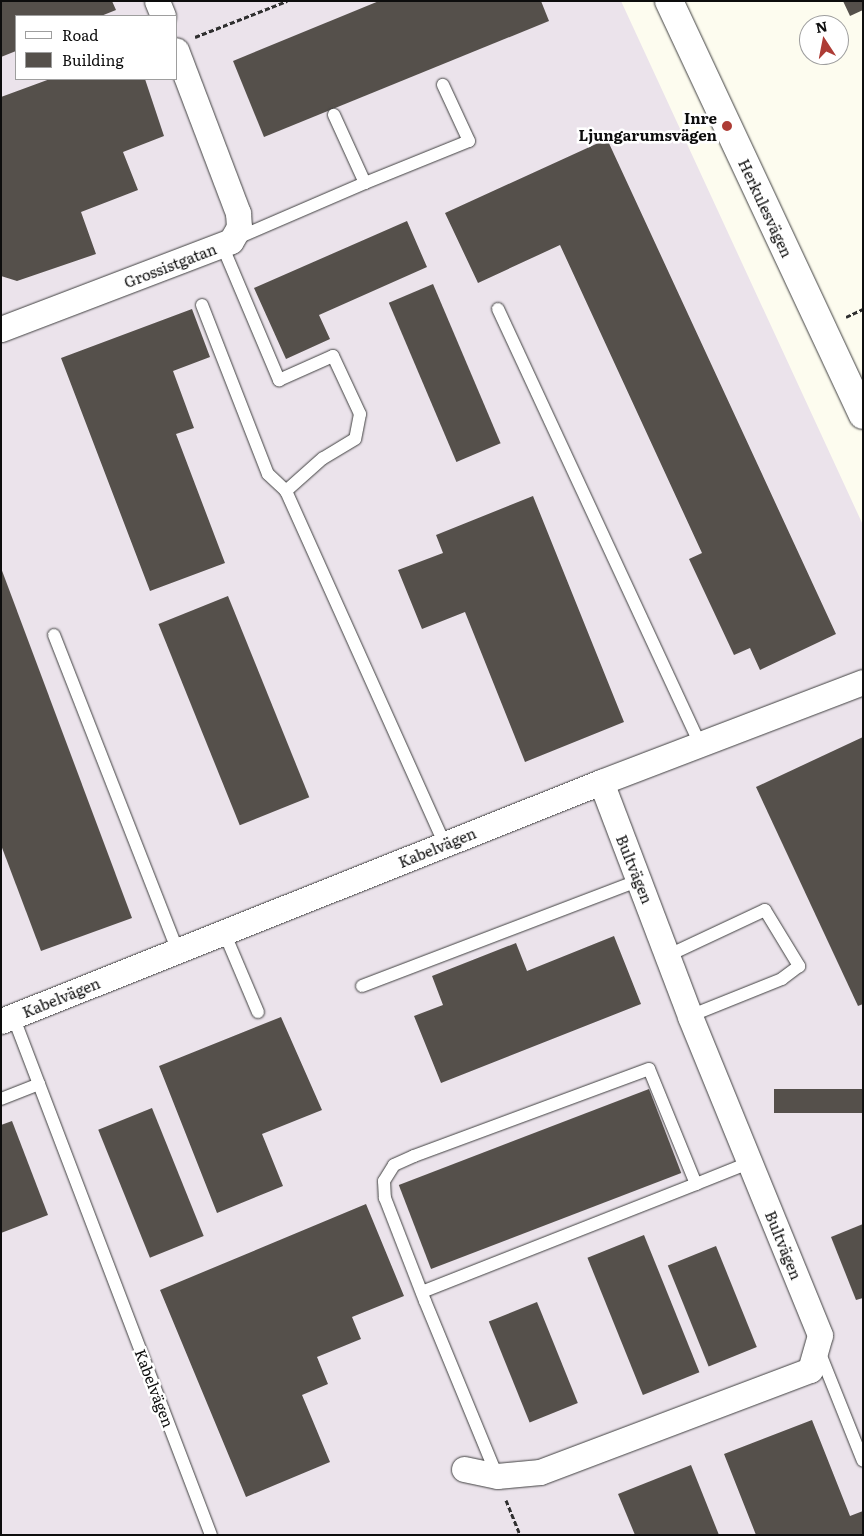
<!DOCTYPE html>
<meta charset="utf-8">
<style>
body{margin:0}
#map{position:relative;width:864px;height:1536px;overflow:hidden;background:#fdfcef;font-family:Literata,serif}
div>[style]{position:absolute}
.industrial>*{inset:0;background:#ebe3eb}
.building>*{inset:0;background:#55504b;transform-origin:0 0}
.path>*{height:3px;margin-top:-1.5px;transform-origin:0;background:repeating-linear-gradient(90deg,#2f2f2f 0 5px,transparent 0 7.5px)}
.roads{filter:drop-shadow(0 0 1px #404040) drop-shadow(0 0 1px #404040)}
.service>*{height:12px;margin:-6px;padding:0 6px;transform-origin:6px;border-radius:6px;background:#fff}
.minor>*{height:25px;margin:-12.5px;padding:0 12.5px;transform-origin:12.5px;border-radius:12.5px;background:#fff}
.tertiary>*{height:28px;margin:-14px;padding:0 14px;transform-origin:14px;border-radius:14px;background:#fff}
.dots>*{width:14px;height:14px;translate:-50% -50%;box-sizing:border-box;border:2px solid #fff;border-radius:50%}
span{translate:-50% -50%;white-space:nowrap;text-align:center;line-height:1.15;-webkit-text-stroke:5px #fff;paint-order:stroke}
.poi-label{font-size:15px;color:#0d0d0d;font-weight:700}
.right{translate:-100% -50%;text-align:right}
.street-label{font-size:15px;color:#0d0d0d}
.frame{position:absolute;inset:0;border:2px solid #0d0d0d;pointer-events:none}
.legend{position:absolute;left:15px;top:15px;width:162px;height:65px;box-sizing:border-box;background:#fff;border:1px solid #9e9e9e;margin:0;padding:6px 9px;list-style:none;font-size:15px;color:#0d0d0d}
.legend li{display:flex;align-items:center;gap:10px;height:25px}
.legend b{width:25px;border:1px solid #9e9e9e}
.north{position:absolute;left:799px;top:15px;width:50px;height:50px;box-sizing:border-box;background:#fff;border:1px solid #9e9e9e;border-radius:50%;rotate:349deg;font-size:14px;font-weight:700;line-height:20px;text-align:center;color:#0d0d0d}
.north::after{content:'';display:block;margin:auto;width:18px;height:22px;background:#ad3c35;clip-path:polygon(50% 0,100% 100%,50% 72%,0 100%)}
</style>
<div id="map">
<div class="industrial">
<i style="clip-path:polygon(evenodd,1px 1px,621px 1px,863px 525px,863px 1535px,1px 1535px,1px 1px,16px 16px,176px 16px,176px 79px,16px 79px,16px 16px)"></i>
</div>
<div class="building">
<i style="clip-path:polygon(1px 1px,112px 1px,116px 10px,101px 16px,16px 16px,16px 51px,1px 57px)"></i>
<i style="clip-path:polygon(379px 1px,541px 1px,549px 21px,264px 137px,233px 61px)"></i>
<i style="clip-path:polygon(843px 1px,863px 1px,863px 10px,850px 16px)"></i>
<i style="clip-path:polygon(50px 79px,145px 79px,164px 136px,123px 152px,138px 190px,81px 212px,96px 254px,17px 281px,1px 276px,1px 97px)"></i>
<i style="clip-path:polygon(607px 139px,836px 634px,760px 670px,750px 648px,734px 655px,689px 559px,702px 553px,560px 245px,478px 283px,445px 213px)"></i>
<i style="clip-path:polygon(407px 221px,427px 267px,319px 315px,330px 339px,286px 359px,254px 288px)"></i>
<i style="left:433px;top:284px;width:173px;height:48px;rotate:67deg"></i>
<i style="clip-path:polygon(192px 309px,210px 357px,173px 371px,194px 428px,176px 434px,225px 563px,150px 591px,61px 358px)"></i>
<i style="clip-path:polygon(533px 496px,624px 722px,525px 762px,465px 612px,422px 629px,398px 570px,443px 553px,436px 535px)"></i>
<i style="clip-path:polygon(1px 568px,132px 918px,41px 951px,1px 845px)"></i>
<i style="left:228px;top:596px;width:217px;height:75px;rotate:68deg"></i>
<i style="clip-path:polygon(863px 737px,863px 1004px,858px 1006px,756px 787px)"></i>
<i style="clip-path:polygon(614px 936px,641px 1004px,441px 1083px,414px 1016px,443px 1005px,432px 976px,516px 943px,527px 971px)"></i>
<i style="clip-path:polygon(281px 1017px,322px 1110px,262px 1134px,283px 1186px,217px 1213px,159px 1066px)"></i>
<i style="left:649px;top:1089px;width:90px;height:268px;rotate:69deg"></i>
<i style="left:863px;top:1089px;width:24px;height:89px;rotate:90deg"></i>
<i style="left:152px;top:1108px;width:138px;height:58px;rotate:68deg"></i>
<i style="clip-path:polygon(12px 1121px,48px 1215px,1px 1233px,1px 1125px)"></i>
<i style="clip-path:polygon(366px 1204px,404px 1296px,352px 1317px,361px 1339px,317px 1357px,328px 1384px,302px 1395px,330px 1462px,246px 1497px,160px 1290px)"></i>
<i style="clip-path:polygon(863px 1224px,863px 1298px,856px 1300px,831px 1237px)"></i>
<i style="left:644px;top:1235px;width:148px;height:61px;rotate:68deg"></i>
<i style="left:716px;top:1246px;width:109px;height:52px;rotate:68deg"></i>
<i style="left:537px;top:1302px;width:109px;height:52px;rotate:68deg"></i>
<i style="clip-path:polygon(812px 1420px,850px 1516px,863px 1511px,863px 1535px,756px 1535px,724px 1454px)"></i>
<i style="clip-path:polygon(691px 1465px,719px 1535px,635px 1535px,618px 1494px)"></i>
</div>
<div class="path">
<i style="left:195px;top:37px;width:99px;rotate:-21.4deg"></i>
<i style="left:846px;top:317px;width:19px;rotate:-25deg"></i>
<i style="left:506px;top:1500px;width:38px;rotate:68deg"></i>
</div>
<div class="roads">
<div class="service">
<i style="left:365px;top:183px;width:112px;rotate:-22deg"></i>
<i style="left:469px;top:141px;width:62px;rotate:-114.9deg"></i>
<i style="left:235px;top:239px;width:142px;rotate:-23.3deg"></i>
<i style="left:365px;top:183px;width:75px;rotate:-114.5deg"></i>
<i style="left:222px;top:245px;width:147px;rotate:67.1deg"></i>
<i style="left:279px;top:380px;width:59px;rotate:-24deg"></i>
<i style="left:333px;top:356px;width:64px;rotate:65deg"></i>
<i style="left:360px;top:414px;width:25px;rotate:101deg"></i>
<i style="left:355px;top:439px;width:37px;rotate:149deg"></i>
<i style="left:323px;top:458px;width:50px;rotate:138.3deg"></i>
<i style="left:286px;top:491px;width:387px;rotate:65.8deg"></i>
<i style="left:202px;top:305px;width:181px;rotate:68.7deg"></i>
<i style="left:268px;top:474px;width:25px;rotate:43deg"></i>
<i style="left:498px;top:309px;width:480px;rotate:65.1deg"></i>
<i style="left:54px;top:635px;width:339px;rotate:68.6deg"></i>
<i style="left:224px;top:932px;width:87px;rotate:67deg"></i>
<i style="left:669px;top:955px;width:106px;rotate:-25.1deg"></i>
<i style="left:765px;top:910px;width:66px;rotate:58.7deg"></i>
<i style="left:799px;top:966px;width:21px;rotate:143deg"></i>
<i style="left:782px;top:979px;width:99px;rotate:158.1deg"></i>
<i style="left:362px;top:986px;width:298px;rotate:-20.9deg"></i>
<i style="left:13px;top:1016px;width:555px;rotate:69.12deg"></i>
<i style="left:1px;top:1099px;width:41px;rotate:-21.5deg"></i>
<i style="left:696px;top:1184px;width:59px;rotate:-21.8deg"></i>
<i style="left:422px;top:1292px;width:295px;rotate:-21.5deg"></i>
<i style="left:696px;top:1184px;width:124px;rotate:-112.2deg"></i>
<i style="left:649px;top:1069px;width:251px;rotate:159.7deg"></i>
<i style="left:414px;top:1156px;width:22px;rotate:156deg"></i>
<i style="left:394px;top:1165px;width:19px;rotate:122deg"></i>
<i style="left:384px;top:1181px;width:17px;rotate:87deg"></i>
<i style="left:385px;top:1198px;width:110px;rotate:68.8deg"></i>
<i style="left:425px;top:1301px;width:189px;rotate:67.6deg"></i>
<i style="left:819px;top:1351px;width:118px;rotate:68.2deg"></i>
</div>
<div class="minor">
<i style="left:157px;top:1px;width:16px;rotate:68deg"></i>
<i style="left:1px;top:329px;width:246px;rotate:-20.9deg"></i>
<i style="left:231px;top:241px;width:16px;rotate:-60deg"></i>
<i style="left:239px;top:227px;width:14px;rotate:-94deg"></i>
<i style="left:238px;top:213px;width:174px;rotate:-110.8deg"></i>
<i style="left:1px;top:1021px;width:646px;rotate:-21.72deg"></i>
<i style="left:601px;top:782px;width:280px;rotate:-20.9deg"></i>
<i style="left:464px;top:1469px;width:34px;rotate:12deg"></i>
<i style="left:497px;top:1476px;width:43px;rotate:-5.3deg"></i>
<i style="left:540px;top:1472px;width:289px;rotate:-20.7deg"></i>
<i style="left:810px;top:1370px;width:36px;rotate:-74deg"></i>
<i style="left:820px;top:1335px;width:344px;rotate:-112.2deg"></i>
<i style="left:690px;top:1016px;width:250px;rotate:-110.8deg"></i>
</div>
<div class="tertiary">
<i style="left:669px;top:1px;width:457px;rotate:64.9deg"></i>
</div>
</div>
<div class="dots">
<i style="left:727px;top:126px;background:#ad3c35"></i>
</div>
<div class="poi-label">
<span class="right" style="left:717px;top:126px">Inre<br>Ljungarumsvägen</span>
</div>
<div class="street-label">
<span style="left:766px;top:208px;rotate:65deg">Herkulesvägen</span>
<span style="left:170px;top:265px;rotate:-21deg">Grossistgatan</span>
<span style="left:437px;top:847px;rotate:-22deg">Kabelvägen</span>
<span style="left:635px;top:869px;rotate:68deg">Bultvägen</span>
<span style="left:61px;top:997px;rotate:-22deg">Kabelvägen</span>
<span style="left:784px;top:1245px;rotate:68deg">Bultvägen</span>
<span style="left:155px;top:1388px;rotate:69deg">Kabelvägen</span>
</div>
<div class="frame"></div>
<ul class="legend">
<li><b style="height:6px;background:#fff"></b>Road</li>
<li><b style="height:14px;background:#55504b"></b>Building</li>
</ul>
<div class="north">N</div>
</div>
